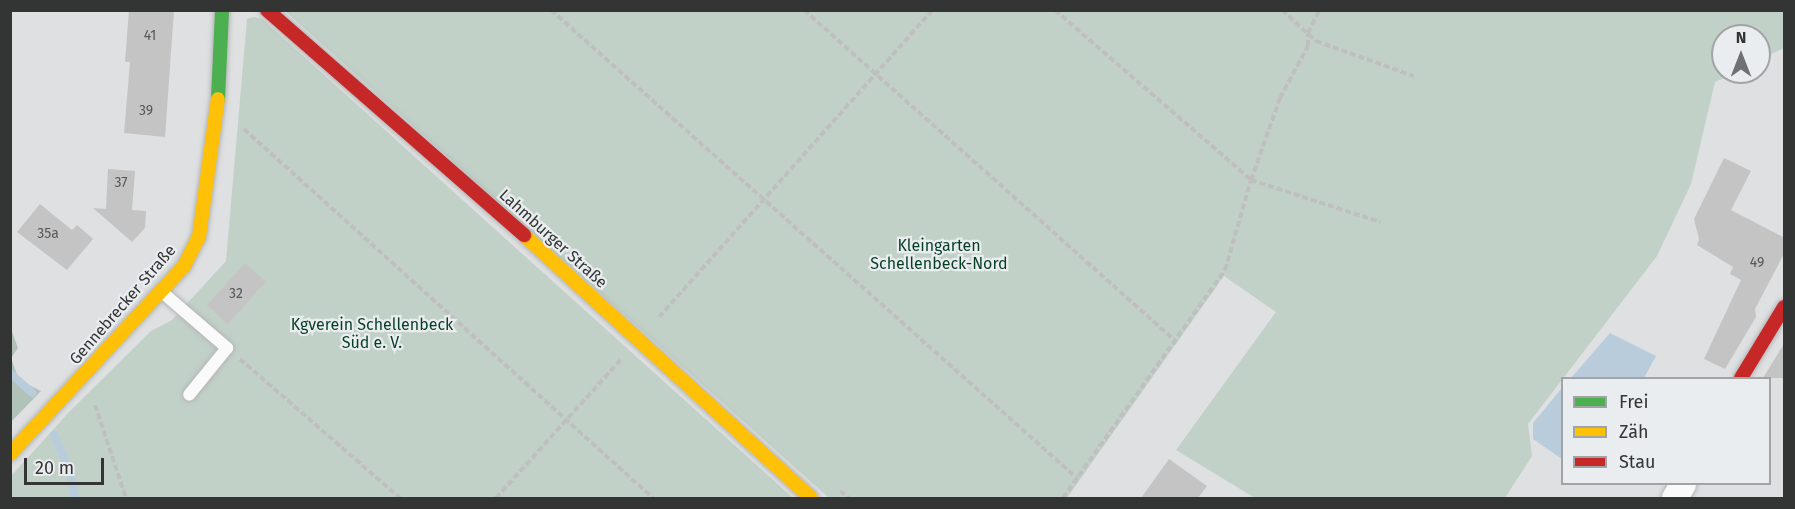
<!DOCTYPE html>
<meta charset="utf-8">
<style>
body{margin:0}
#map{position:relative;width:1795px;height:509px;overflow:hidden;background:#dee0e1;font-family:"Fira Sans",sans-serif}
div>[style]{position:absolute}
.green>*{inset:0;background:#c1d1c8}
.forest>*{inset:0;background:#b1c3b9}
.water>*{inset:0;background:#b8ccdb}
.stream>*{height:8px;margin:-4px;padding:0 4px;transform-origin:4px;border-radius:4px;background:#b8ccdb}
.building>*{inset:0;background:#c4c4c5;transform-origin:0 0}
.path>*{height:4px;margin-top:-2px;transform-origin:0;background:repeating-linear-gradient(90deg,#bfbfc0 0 6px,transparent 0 9px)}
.roads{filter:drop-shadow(0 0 2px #b5b6b7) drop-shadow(0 0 2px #b5b6b7)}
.lane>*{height:12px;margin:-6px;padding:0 6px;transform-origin:6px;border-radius:6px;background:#fafafa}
.street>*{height:26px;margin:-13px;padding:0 13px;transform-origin:13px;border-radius:13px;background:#fafafa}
.fast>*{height:14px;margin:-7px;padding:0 7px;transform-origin:7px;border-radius:7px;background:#4caf50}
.slow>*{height:14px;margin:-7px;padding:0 7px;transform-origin:7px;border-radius:7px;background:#ffc107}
.jam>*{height:14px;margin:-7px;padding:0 7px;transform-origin:7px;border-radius:7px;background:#c62828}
span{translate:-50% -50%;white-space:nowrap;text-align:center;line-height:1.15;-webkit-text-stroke:4.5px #eaedef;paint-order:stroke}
.number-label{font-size:14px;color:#575858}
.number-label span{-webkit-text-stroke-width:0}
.street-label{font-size:16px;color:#333434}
.park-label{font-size:16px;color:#053e24}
.frame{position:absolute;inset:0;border:12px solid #333434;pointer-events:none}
.legend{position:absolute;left:1561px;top:377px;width:210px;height:108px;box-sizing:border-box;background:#eaedef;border:2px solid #a1a3a4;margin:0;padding:8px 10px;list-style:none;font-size:18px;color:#333434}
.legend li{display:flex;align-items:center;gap:12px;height:30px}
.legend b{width:30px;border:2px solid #a1a3a4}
.north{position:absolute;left:1711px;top:24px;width:60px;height:60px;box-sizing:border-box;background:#eaedef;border:2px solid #a1a3a4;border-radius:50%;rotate:0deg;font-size:16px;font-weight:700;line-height:24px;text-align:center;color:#333434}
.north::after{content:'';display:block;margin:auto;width:21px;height:27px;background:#6f7071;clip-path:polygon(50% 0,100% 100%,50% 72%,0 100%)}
.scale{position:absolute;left:24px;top:458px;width:80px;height:27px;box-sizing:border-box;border:3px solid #333434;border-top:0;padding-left:8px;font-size:18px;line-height:21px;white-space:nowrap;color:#333434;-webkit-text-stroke:4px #eaedef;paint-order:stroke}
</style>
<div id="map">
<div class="green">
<i style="clip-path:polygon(1784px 10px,1784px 48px,1759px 60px,1759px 36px,1723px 36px,1723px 72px,1736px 72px,1715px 82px,1691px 184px,1657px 256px,1528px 424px,1532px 456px,1505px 498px,1255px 498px,1176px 450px,1276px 312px,1224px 276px,1067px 498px,829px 498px,285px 11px)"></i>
<i style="clip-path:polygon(254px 17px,262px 19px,793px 498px,11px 498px,11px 476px,70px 411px,151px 331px,172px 320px,226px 261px,247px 19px)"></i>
</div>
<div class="forest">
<i style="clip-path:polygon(11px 329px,18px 348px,11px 358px,19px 380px,41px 391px,11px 422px)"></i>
</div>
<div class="water">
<i style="clip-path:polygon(1610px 333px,1656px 356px,1644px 378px,1571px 378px)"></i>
<i style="clip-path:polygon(1562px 388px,1562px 459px,1533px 439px,1533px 423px)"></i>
</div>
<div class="stream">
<i style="left:10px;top:373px;width:30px;rotate:42deg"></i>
<i style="left:54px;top:435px;width:36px;rotate:66deg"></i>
<i style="left:69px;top:468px;width:31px;rotate:79deg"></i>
</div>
<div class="building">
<i style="clip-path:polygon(129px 10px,174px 10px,165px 137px,124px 133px,130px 62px,125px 62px)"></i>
<i style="clip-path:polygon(1724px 158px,1751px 171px,1731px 210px,1785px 238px,1785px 252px,1755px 309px,1756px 317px,1725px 369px,1704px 359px,1741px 280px,1730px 274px,1733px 267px,1697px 245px,1699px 239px,1694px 219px)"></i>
<i style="clip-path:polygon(108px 169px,135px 171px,132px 210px,146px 211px,145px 228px,132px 242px,93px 208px,106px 209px)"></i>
<i style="clip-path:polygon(40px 204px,72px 230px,77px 225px,93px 239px,67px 270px,17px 232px)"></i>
<i style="left:245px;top:263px;width:28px;height:57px;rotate:42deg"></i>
<i style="clip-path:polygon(1785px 342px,1785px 378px,1763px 378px)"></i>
<i style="clip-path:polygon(1169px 459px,1207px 486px,1198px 498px,1141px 498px)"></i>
</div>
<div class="path">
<i style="left:551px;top:10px;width:705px;rotate:41.67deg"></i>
<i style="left:804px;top:10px;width:499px;rotate:41.7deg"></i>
<i style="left:1055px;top:10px;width:259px;rotate:40.9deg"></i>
<i style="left:1251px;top:180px;width:136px;rotate:18deg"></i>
<i style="left:1282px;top:10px;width:46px;rotate:42.4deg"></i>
<i style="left:1316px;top:41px;width:104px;rotate:19.7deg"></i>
<i style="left:244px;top:129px;width:551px;rotate:42.06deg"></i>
<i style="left:659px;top:317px;width:411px;rotate:-48.3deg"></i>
<i style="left:240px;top:359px;width:212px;rotate:41deg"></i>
<i style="left:95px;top:405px;width:98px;rotate:71.6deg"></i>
<i style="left:840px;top:491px;width:11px;rotate:38deg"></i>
<i style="left:496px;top:498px;width:188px;rotate:-48deg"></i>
<i style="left:1063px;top:498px;width:280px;rotate:-54.6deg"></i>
<i style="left:1225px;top:270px;width:94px;rotate:-73.9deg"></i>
<i style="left:1251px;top:180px;width:87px;rotate:-70.5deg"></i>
<i style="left:1280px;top:98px;width:59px;rotate:-61.7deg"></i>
<i style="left:1308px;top:46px;width:13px;rotate:-90deg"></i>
<i style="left:1308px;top:33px;width:25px;rotate:-64deg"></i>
</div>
<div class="roads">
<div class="lane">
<i style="left:162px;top:292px;width:86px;rotate:40.7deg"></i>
<i style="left:227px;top:348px;width:60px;rotate:129deg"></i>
</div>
<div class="street">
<i style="left:1675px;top:498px;width:16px;rotate:-60deg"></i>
</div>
<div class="fast">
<i style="left:218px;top:99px;width:89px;rotate:-87.4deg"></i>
</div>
<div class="slow">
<i style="left:524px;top:235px;width:389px;rotate:42.5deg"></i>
<i style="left:10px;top:454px;width:256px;rotate:-47.2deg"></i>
<i style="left:184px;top:266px;width:33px;rotate:-63deg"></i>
<i style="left:199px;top:237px;width:139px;rotate:-82.2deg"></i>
</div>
<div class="jam">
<i style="left:267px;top:10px;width:342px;rotate:41.2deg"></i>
<i style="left:1741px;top:378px;width:83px;rotate:-58.8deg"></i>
</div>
</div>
<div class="number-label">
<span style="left:150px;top:36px">41</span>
<span style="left:146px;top:111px">39</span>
<span style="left:121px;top:183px">37</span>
<span style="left:48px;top:234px">35a</span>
<span style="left:1757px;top:263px">49</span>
<span style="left:236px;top:294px">32</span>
</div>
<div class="street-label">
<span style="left:553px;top:239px;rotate:42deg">Lahmburger Straße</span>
<span style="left:123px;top:305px;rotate:-49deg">Gennebrecker Straße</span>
</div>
<div class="park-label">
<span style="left:939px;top:255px">Kleingarten<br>Schellenbeck-Nord</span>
<span style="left:372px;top:334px">Kgverein Schellenbeck<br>Süd e. V.</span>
</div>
<div class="frame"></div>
<ul class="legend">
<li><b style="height:8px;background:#4caf50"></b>Frei</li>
<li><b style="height:8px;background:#ffc107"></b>Zäh</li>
<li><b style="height:8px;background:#c62828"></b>Stau</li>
</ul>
<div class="north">N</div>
<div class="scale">20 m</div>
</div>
